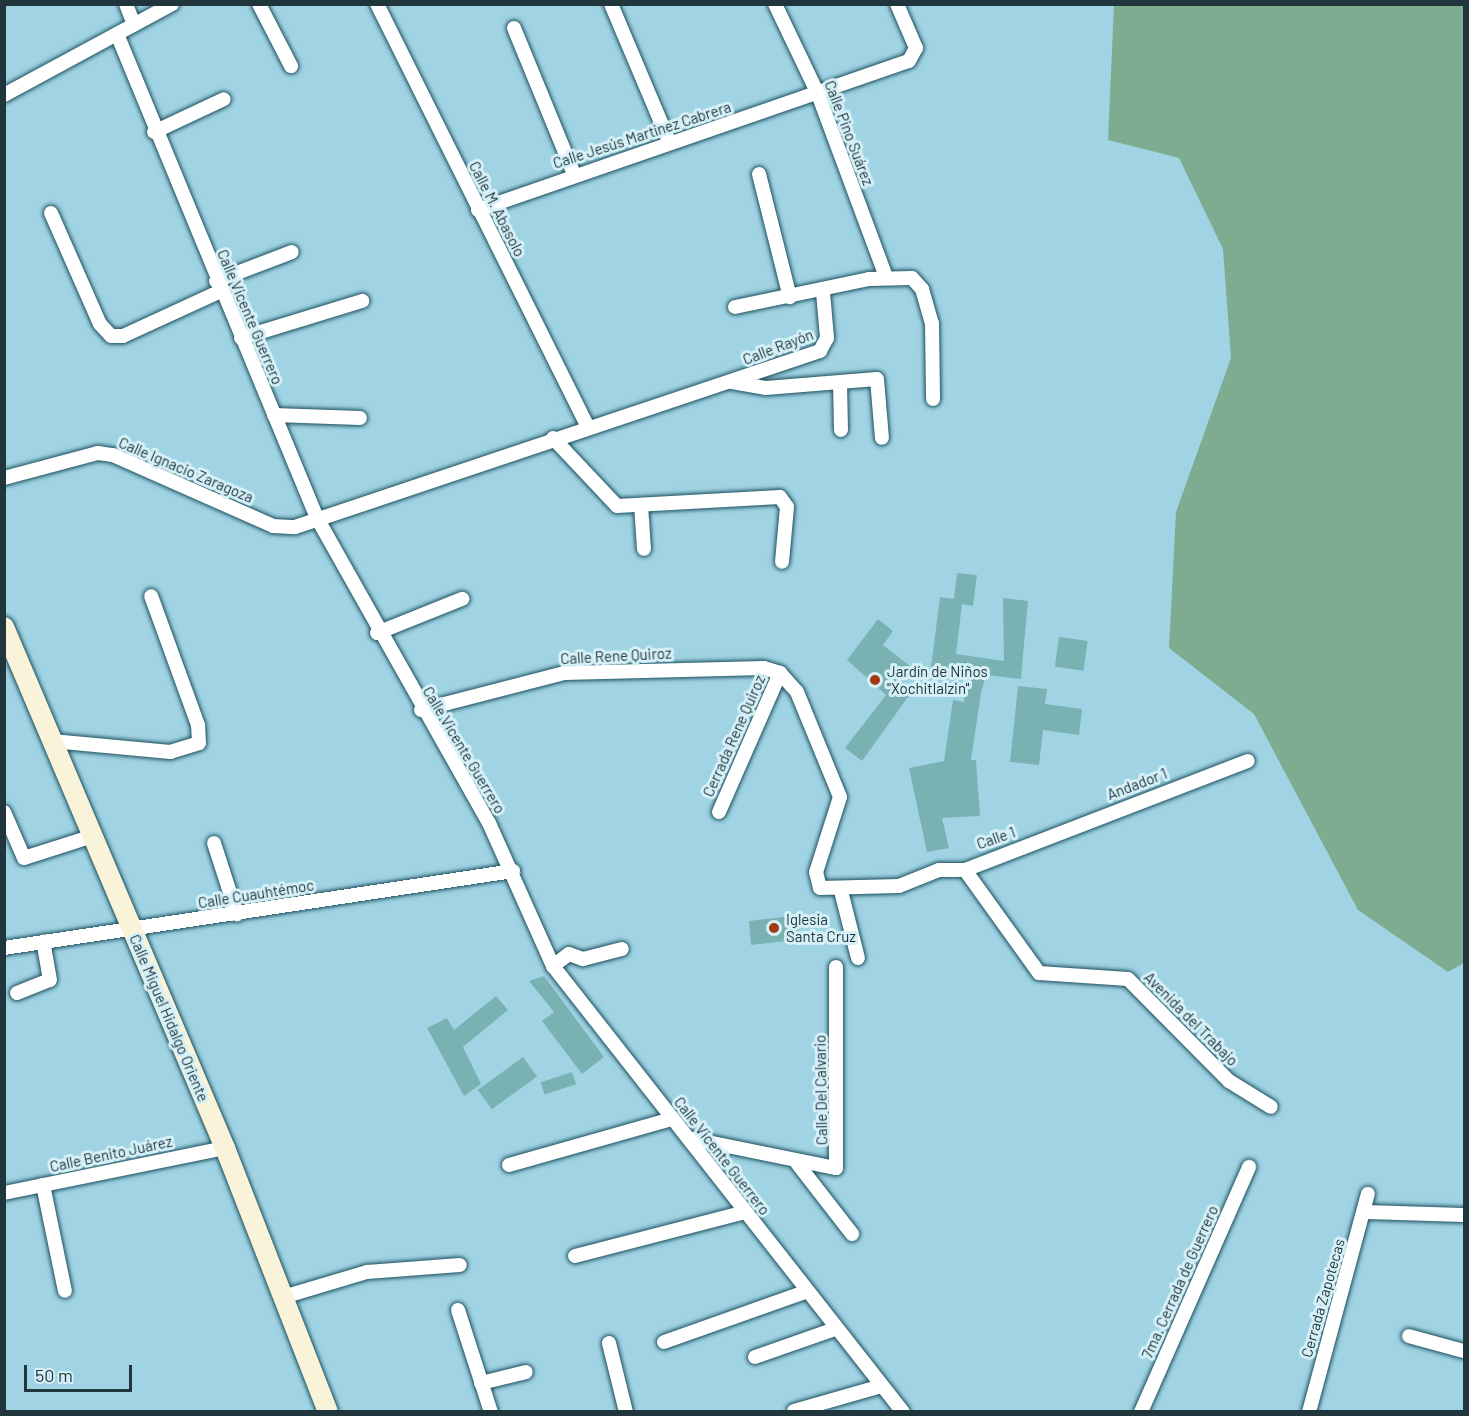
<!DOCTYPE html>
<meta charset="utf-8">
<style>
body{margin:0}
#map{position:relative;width:1469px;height:1416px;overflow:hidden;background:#a0d4e4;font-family:Barlow,sans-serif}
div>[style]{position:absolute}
.green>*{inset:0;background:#7eac91}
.building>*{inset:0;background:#7ab2b4;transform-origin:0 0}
.roads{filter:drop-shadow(0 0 2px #1c505e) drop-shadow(0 0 2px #1c505e)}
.street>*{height:14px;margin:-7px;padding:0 7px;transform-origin:7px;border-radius:7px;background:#fff}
.secondary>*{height:20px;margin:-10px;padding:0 10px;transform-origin:10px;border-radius:10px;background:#f8f3d9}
.dots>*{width:16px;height:16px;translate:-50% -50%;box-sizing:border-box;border:3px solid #d6f0f8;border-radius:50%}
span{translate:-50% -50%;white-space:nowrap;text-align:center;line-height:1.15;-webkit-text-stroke:6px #d6f0f8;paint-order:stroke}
.street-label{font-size:15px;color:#20363c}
.poi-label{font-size:15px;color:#20363c}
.left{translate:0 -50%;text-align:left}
.frame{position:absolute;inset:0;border:6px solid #20363c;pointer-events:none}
.scale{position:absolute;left:24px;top:1365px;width:108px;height:27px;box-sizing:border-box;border:3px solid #20363c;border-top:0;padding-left:8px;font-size:18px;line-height:21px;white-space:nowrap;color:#20363c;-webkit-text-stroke:4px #d6f0f8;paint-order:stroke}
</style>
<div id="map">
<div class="green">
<i style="clip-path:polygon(1114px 5px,1464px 5px,1464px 963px,1448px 972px,1358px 910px,1254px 714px,1169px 648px,1176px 512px,1231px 358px,1223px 249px,1179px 158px,1108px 140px)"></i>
</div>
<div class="building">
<i style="clip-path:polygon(957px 573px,977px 575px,973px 606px,962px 604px,956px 654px,1004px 661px,1003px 598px,1028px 601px,1024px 644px,1021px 679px,986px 675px,981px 693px,971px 760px,976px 760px,980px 816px,942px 818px,949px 848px,927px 852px,909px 768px,944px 761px,953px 700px,964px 702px,968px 671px,931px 667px,940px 597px,954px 599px)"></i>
<i style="clip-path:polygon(878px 619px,893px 631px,883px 645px,910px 666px,899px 680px,913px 690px,862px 761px,845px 748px,886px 695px,847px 660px)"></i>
<i style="left:1059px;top:637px;width:29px;height:30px;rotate:8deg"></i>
<i style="clip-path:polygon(1018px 686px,1047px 689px,1045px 704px,1082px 709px,1079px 735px,1043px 730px,1039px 765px,1010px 762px)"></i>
<i style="clip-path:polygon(792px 916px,800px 935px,796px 940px,751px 945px,749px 921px)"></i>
<i style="clip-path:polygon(544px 976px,604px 1057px,582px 1074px,542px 1021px,554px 1012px,529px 981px)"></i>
<i style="clip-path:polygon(496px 996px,508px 1010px,463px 1047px,481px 1084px,464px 1096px,427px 1028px,447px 1018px,454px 1030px)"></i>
<i style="left:523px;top:1057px;width:24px;height:56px;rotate:54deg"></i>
<i style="left:572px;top:1072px;width:13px;height:33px;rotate:72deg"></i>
</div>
<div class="roads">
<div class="street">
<i style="left:126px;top:4px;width:22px;rotate:69deg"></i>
<i style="left:259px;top:4px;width:70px;rotate:62.7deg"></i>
<i style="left:377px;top:4px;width:473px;rotate:63.5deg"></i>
<i style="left:611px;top:4px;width:149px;rotate:67.1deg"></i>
<i style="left:775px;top:4px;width:100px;rotate:64.5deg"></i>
<i style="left:818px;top:94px;width:195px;rotate:69.6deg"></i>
<i style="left:514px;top:28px;width:158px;rotate:67.7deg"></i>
<i style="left:117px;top:34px;width:524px;rotate:67.55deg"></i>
<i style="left:317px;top:518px;width:350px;rotate:60.6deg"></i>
<i style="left:489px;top:823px;width:157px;rotate:65.9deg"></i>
<i style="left:553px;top:966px;width:567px;rotate:51.88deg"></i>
<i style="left:4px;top:95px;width:191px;rotate:-28.4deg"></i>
<i style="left:154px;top:132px;width:77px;rotate:-25.2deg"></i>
<i style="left:759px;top:174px;width:127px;rotate:75.9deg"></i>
<i style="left:478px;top:210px;width:456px;rotate:-19.1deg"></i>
<i style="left:909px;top:61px;width:15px;rotate:-62deg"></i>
<i style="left:916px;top:48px;width:48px;rotate:-113.4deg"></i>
<i style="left:51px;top:213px;width:121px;rotate:66.2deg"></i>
<i style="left:100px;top:324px;width:16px;rotate:47deg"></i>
<i style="left:111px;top:336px;width:12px"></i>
<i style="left:123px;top:336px;width:108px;rotate:-24.7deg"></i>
<i style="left:216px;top:281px;width:81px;rotate:-20.9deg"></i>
<i style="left:735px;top:307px;width:137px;rotate:-11.8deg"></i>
<i style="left:869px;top:279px;width:43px;rotate:-1.3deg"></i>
<i style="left:912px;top:278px;width:15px;rotate:48deg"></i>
<i style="left:922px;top:289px;width:35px;rotate:74deg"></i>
<i style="left:932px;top:323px;width:76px;rotate:89.2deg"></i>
<i style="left:241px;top:338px;width:127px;rotate:-17deg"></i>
<i style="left:732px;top:382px;width:35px;rotate:10deg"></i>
<i style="left:766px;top:388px;width:111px;rotate:-4.6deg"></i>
<i style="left:877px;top:379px;width:59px;rotate:85.2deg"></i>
<i style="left:840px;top:383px;width:47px;rotate:88.8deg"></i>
<i style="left:274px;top:415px;width:86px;rotate:2deg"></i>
<i style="left:553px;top:438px;width:93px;rotate:46.7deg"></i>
<i style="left:617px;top:506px;width:163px;rotate:-3.2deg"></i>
<i style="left:780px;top:497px;width:12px;rotate:55deg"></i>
<i style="left:787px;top:507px;width:55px;rotate:95.2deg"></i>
<i style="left:4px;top:478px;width:97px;rotate:-14.9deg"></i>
<i style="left:98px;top:453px;width:15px;rotate:8deg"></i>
<i style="left:113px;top:455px;width:175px;rotate:23.9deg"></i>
<i style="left:273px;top:526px;width:22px;rotate:3deg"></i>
<i style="left:295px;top:527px;width:554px;rotate:-18.53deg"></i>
<i style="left:820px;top:351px;width:15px;rotate:-62deg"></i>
<i style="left:827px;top:338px;width:46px;rotate:-95deg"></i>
<i style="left:641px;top:505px;width:44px;rotate:86.1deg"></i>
<i style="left:377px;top:633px;width:92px;rotate:-21.8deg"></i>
<i style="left:421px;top:710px;width:148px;rotate:-14.5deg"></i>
<i style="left:564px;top:673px;width:200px;rotate:-1.4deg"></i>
<i style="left:764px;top:668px;width:17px;rotate:17deg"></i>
<i style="left:780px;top:673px;width:25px;rotate:48deg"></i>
<i style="left:797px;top:692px;width:113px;rotate:67.7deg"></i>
<i style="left:840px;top:797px;width:79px;rotate:107.7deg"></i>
<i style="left:816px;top:872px;width:16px;rotate:76deg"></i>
<i style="left:820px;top:888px;width:79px;rotate:-1.5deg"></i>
<i style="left:899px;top:886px;width:43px;rotate:-21.8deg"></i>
<i style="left:939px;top:870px;width:26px"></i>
<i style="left:965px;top:870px;width:127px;rotate:54.3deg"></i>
<i style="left:1039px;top:973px;width:89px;rotate:3.9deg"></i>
<i style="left:1128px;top:979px;width:144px;rotate:45.3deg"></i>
<i style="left:1229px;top:1081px;width:49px;rotate:31.8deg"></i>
<i style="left:52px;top:741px;width:119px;rotate:5.3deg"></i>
<i style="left:170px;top:752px;width:30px;rotate:-17deg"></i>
<i style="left:199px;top:743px;width:18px;rotate:-93deg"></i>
<i style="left:198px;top:725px;width:137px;rotate:-110deg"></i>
<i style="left:4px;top:812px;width:50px;rotate:66.5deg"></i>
<i style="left:24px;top:858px;width:72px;rotate:-17.7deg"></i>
<i style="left:719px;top:812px;width:152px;rotate:-66.3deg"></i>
<i style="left:214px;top:843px;width:75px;rotate:72.1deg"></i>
<i style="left:965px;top:870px;width:303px;rotate:-21.1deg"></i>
<i style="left:841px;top:891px;width:69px;rotate:75.8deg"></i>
<i style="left:4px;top:948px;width:515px;rotate:-8.6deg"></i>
<i style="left:553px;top:966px;width:20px;rotate:-37deg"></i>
<i style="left:569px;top:954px;width:15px;rotate:20deg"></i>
<i style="left:583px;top:959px;width:40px;rotate:-14.4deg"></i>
<i style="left:17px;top:993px;width:35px;rotate:-22deg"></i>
<i style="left:50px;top:980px;width:39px;rotate:-100deg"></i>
<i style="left:688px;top:1138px;width:151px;rotate:11.5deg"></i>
<i style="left:836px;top:1168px;width:201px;rotate:-90deg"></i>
<i style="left:797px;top:1163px;width:90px;rotate:52.2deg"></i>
<i style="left:509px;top:1165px;width:169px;rotate:-15.8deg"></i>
<i style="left:43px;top:1185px;width:108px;rotate:78.3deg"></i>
<i style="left:4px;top:1193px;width:226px;rotate:-11.5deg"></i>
<i style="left:1365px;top:1212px;width:99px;rotate:1.7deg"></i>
<i style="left:575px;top:1256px;width:176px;rotate:-14.5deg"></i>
<i style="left:283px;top:1297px;width:88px;rotate:-16.6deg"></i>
<i style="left:367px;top:1272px;width:93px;rotate:-4.3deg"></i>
<i style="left:458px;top:1310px;width:107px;rotate:72.1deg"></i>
<i style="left:1409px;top:1336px;width:57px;rotate:15.3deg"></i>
<i style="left:664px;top:1342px;width:150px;rotate:-19.5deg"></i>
<i style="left:609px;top:1343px;width:71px;rotate:76.2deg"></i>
<i style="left:755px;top:1357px;width:85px;rotate:-19.3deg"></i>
<i style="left:481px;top:1383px;width:46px;rotate:-13.7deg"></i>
<i style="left:794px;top:1411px;width:91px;rotate:-16deg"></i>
<i style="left:1141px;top:1412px;width:268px;rotate:-66.2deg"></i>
<i style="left:1309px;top:1412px;width:226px;rotate:-74.9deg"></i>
</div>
<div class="secondary">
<i style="left:4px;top:627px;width:566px;rotate:67.01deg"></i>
<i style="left:225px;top:1148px;width:283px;rotate:68.7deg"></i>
</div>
</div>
<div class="dots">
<i style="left:875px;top:680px;background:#a03a13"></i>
<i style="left:774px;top:928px;background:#a03a13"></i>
</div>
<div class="street-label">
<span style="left:849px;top:133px;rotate:69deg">Calle Pino Suárez</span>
<span style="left:642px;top:135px;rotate:-18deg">Calle Jesús Martínez Cabrera</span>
<span style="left:497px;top:209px;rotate:63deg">Calle M. Abasolo</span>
<span style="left:250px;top:317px;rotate:67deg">Calle Vicente Guerrero</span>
<span style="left:778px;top:347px;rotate:-21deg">Calle Rayón</span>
<span style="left:186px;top:470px;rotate:23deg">Calle Ignacio Zaragoza</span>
<span style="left:616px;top:656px;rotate:-3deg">Calle Rene Quiroz</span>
<span style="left:734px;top:736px;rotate:-66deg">Cerrada Rene Quiroz</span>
<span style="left:464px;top:750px;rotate:59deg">Calle Vicente Guerrero</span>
<span style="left:1137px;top:784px;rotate:-21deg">Andador 1</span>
<span style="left:996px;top:838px;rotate:-19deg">Calle 1</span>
<span style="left:256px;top:894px;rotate:-9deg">Calle Cuauhtémoc</span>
<span style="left:169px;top:1018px;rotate:67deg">Calle Miguel Hidalgo Oriente</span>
<span style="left:1191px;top:1019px;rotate:45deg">Avenida del Trabajo</span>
<span style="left:821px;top:1090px;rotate:-91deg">Calle Del Calvario</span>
<span style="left:111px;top:1154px;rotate:-12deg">Calle Benito Juárez</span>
<span style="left:722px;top:1156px;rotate:52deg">Calle Vicente Guerrero</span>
<span style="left:1180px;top:1282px;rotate:-66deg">7ma. Cerrada de Guerrero</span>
<span style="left:1323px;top:1298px;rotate:-74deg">Cerrada Zapotecas</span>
</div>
<div class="poi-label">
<span class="left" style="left:887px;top:680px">Jardín de Niños<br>"Xochitlalzin"</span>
<span class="left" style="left:786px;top:928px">Iglesia<br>Santa Cruz</span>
</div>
<div class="frame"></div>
<div class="scale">50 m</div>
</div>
